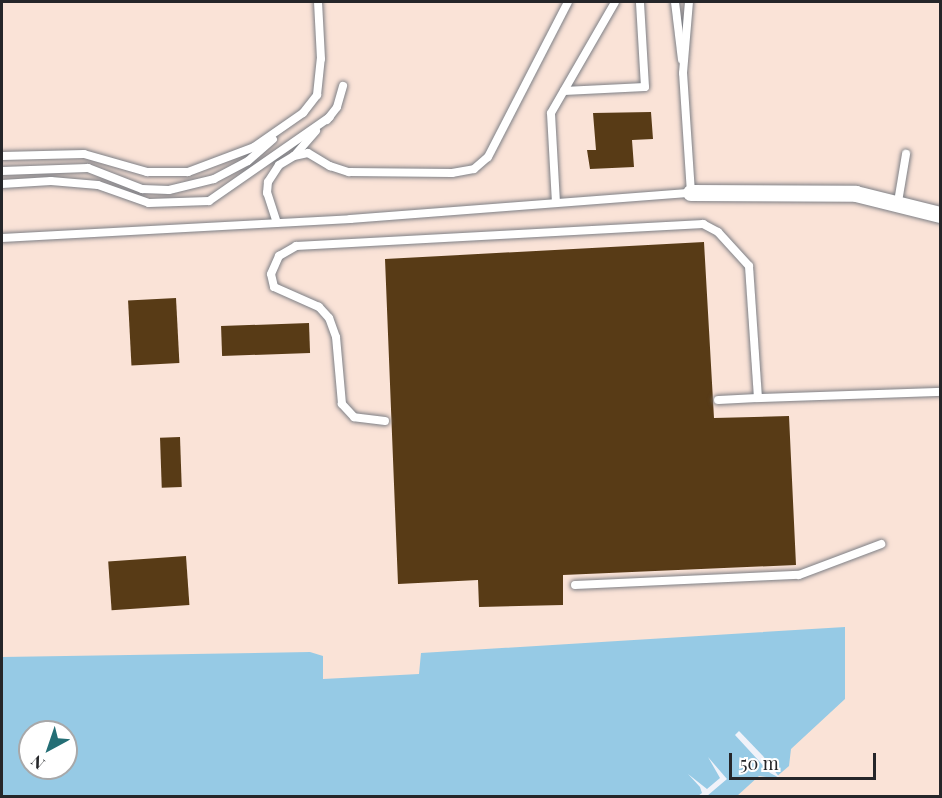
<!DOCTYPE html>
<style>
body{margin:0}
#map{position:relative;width:942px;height:798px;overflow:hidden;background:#f0f2f9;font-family:"Playfair Display",serif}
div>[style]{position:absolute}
.industrial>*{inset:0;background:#fae3d7}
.water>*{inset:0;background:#96cae5}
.pier>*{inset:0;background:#f0f2f9}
.building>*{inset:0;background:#583b16;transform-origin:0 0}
.roads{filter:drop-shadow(0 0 2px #7d7f85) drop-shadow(0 0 2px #7d7f85)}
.lane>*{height:8px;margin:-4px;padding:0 4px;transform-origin:4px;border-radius:4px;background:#fff}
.street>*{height:16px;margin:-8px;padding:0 8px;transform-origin:8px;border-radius:8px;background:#fff}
span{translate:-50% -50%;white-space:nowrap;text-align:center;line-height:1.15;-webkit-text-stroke:6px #fff;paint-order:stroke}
.frame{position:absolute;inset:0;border:3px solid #252629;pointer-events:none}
.north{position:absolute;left:18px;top:720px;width:60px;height:60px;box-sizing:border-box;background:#fff;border:2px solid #a8a8a9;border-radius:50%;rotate:220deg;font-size:16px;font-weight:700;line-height:24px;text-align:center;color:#252629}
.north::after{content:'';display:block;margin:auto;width:21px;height:27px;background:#246e75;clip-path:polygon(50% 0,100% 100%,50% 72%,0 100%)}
.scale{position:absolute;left:729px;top:753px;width:147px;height:27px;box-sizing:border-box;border:3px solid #252629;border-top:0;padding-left:8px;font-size:18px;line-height:21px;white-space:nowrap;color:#252629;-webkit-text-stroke:4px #fff;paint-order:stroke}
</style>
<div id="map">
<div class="industrial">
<i style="clip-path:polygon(evenodd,2px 2px,940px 2px,940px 796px,2px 796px,2px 2px,30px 732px,66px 732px,66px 768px,30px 768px,30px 732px)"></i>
</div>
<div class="water">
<i style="clip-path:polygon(evenodd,845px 627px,845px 699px,791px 749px,789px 766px,775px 778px,759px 776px,737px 796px,2px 796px,2px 657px,310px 652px,323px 656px,323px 679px,419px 674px,421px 653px,845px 627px,30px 732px,66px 732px,66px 768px,30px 768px,30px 732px)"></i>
</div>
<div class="pier">
<i style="clip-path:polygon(739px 731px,763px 756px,780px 778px,770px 773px,735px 735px)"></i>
<i style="clip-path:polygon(708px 757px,727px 779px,707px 796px,698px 796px,702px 793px,700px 787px,688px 774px,707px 789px,720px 778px)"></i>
</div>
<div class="building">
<i style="clip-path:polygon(651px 112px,653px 139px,632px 140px,634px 167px,590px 169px,587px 150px,596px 150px,593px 113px)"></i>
<i style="clip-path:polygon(704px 242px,714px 418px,789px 416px,796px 565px,563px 575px,563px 605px,479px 607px,478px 580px,398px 584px,385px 259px)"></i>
<i style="left:176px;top:298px;width:65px;height:48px;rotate:87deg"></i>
<i style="left:309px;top:323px;width:30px;height:88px;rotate:88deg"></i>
<i style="left:180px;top:437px;width:50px;height:20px;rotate:88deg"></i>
<i style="left:186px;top:556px;width:49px;height:78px;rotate:86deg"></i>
</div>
<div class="roads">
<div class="lane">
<i style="left:675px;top:2px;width:58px;rotate:83.1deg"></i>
<i style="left:564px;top:91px;width:81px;rotate:-2.8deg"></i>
<i style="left:645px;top:87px;width:85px;rotate:-93.4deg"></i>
<i style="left:327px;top:120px;width:16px;rotate:-52deg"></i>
<i style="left:337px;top:107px;width:22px;rotate:-74deg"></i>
<i style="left:295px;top:155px;width:32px;rotate:-49deg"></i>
<i style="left:2px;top:156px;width:82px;rotate:-1.4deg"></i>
<i style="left:84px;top:154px;width:66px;rotate:15.9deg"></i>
<i style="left:147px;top:172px;width:41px"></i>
<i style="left:188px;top:172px;width:71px;rotate:-20.7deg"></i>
<i style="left:254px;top:147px;width:60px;rotate:-34.8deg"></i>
<i style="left:303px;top:113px;width:23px;rotate:-52deg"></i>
<i style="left:317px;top:95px;width:36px;rotate:-84deg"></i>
<i style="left:321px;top:59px;width:57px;rotate:-93deg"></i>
<i style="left:2px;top:171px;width:86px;rotate:-2deg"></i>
<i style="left:88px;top:168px;width:58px;rotate:21.3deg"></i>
<i style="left:142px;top:189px;width:27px;rotate:2deg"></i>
<i style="left:169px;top:190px;width:46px;rotate:-13.7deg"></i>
<i style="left:214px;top:179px;width:38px;rotate:-28deg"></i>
<i style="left:248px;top:161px;width:33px;rotate:-41deg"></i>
<i style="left:2px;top:184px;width:49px;rotate:-3.5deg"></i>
<i style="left:51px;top:181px;width:47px;rotate:4.9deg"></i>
<i style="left:98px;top:185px;width:54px;rotate:19.4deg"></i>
<i style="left:149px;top:203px;width:60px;rotate:-1.9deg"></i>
<i style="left:209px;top:201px;width:147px;rotate:-34.8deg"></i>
<i style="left:898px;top:202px;width:49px;rotate:-80.5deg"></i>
<i style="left:556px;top:203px;width:90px;rotate:-93.2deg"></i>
<i style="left:551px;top:113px;width:128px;rotate:-60deg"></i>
<i style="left:277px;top:223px;width:32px;rotate:-108deg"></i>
<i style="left:267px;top:193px;width:11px;rotate:-85deg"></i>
<i style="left:268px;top:182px;width:20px;rotate:-57deg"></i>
<i style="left:279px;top:165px;width:17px;rotate:-31deg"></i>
<i style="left:294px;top:156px;width:14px;rotate:-12deg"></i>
<i style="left:308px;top:153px;width:26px;rotate:31deg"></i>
<i style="left:330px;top:166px;width:20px;rotate:18deg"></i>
<i style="left:349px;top:172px;width:103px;rotate:0.6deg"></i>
<i style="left:452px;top:173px;width:22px;rotate:-10deg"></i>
<i style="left:474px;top:169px;width:18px;rotate:-41deg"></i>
<i style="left:488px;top:157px;width:174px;rotate:-62.7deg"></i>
<i style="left:2px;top:238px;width:349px;rotate:-3.1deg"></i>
<i style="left:350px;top:219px;width:342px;rotate:-4.4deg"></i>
<i style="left:691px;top:193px;width:120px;rotate:-93.8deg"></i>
<i style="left:683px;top:73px;width:71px;rotate:-85.2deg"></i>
<i style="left:718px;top:400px;width:40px;rotate:-2.9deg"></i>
<i style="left:385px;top:421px;width:31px;rotate:-173deg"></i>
<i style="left:354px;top:417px;width:18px;rotate:-133deg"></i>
<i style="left:342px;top:404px;width:67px;rotate:-95.1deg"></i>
<i style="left:336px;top:337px;width:20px;rotate:-110deg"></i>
<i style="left:329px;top:318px;width:15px;rotate:-132deg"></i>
<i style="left:319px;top:307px;width:49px;rotate:-156deg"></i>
<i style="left:274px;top:287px;width:13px;rotate:-103deg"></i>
<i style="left:271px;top:274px;width:20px;rotate:-66deg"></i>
<i style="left:279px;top:256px;width:20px;rotate:-30deg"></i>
<i style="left:296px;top:246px;width:408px;rotate:-3.1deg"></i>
<i style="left:703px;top:224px;width:17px;rotate:28deg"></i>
<i style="left:718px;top:232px;width:46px;rotate:47.6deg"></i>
<i style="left:749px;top:266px;width:132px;rotate:86.1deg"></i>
<i style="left:758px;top:398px;width:182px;rotate:-1.9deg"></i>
<i style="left:575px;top:585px;width:224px;rotate:-2.6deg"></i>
<i style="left:799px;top:575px;width:88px;rotate:-20.7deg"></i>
</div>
<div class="street">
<i style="left:691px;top:193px;width:165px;rotate:0.3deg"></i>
<i style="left:856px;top:194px;width:87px;rotate:14deg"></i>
</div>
</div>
<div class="frame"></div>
<div class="north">N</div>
<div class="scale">50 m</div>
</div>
